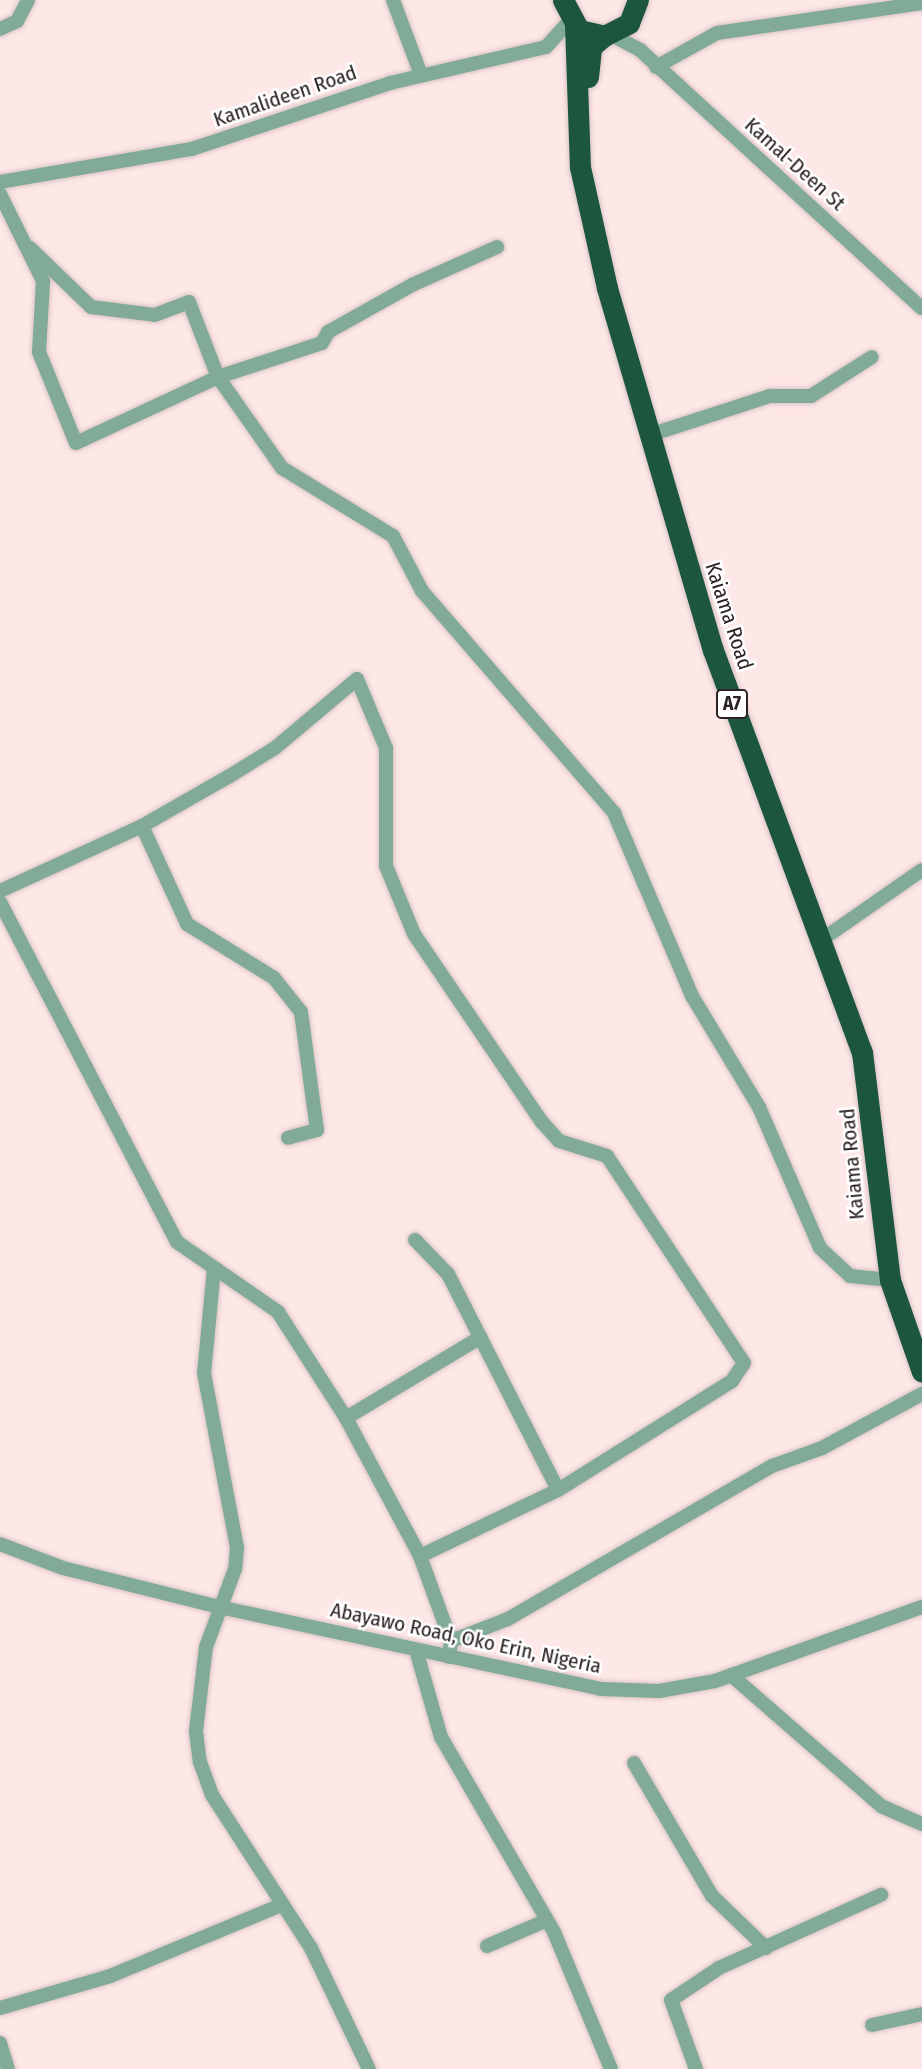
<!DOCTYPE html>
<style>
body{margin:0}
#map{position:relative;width:922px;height:2069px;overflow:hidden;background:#fee7e7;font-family:"Fira Sans Condensed",sans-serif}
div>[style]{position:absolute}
.roads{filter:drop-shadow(0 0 2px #d8c4c4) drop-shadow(0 0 2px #d8c4c4)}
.minor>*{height:14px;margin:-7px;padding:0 7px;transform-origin:7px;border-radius:7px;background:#81ab96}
.highway>*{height:21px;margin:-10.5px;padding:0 10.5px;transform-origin:10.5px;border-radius:10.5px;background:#1c563e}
span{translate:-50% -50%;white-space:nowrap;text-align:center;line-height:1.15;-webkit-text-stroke:5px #fff;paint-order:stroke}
.shield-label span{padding:2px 5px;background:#fff;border:2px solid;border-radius:5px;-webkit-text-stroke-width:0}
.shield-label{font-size:19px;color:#2b2222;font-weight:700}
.street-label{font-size:21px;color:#2b2222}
</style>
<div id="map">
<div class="roads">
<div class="minor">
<i style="left:393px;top:0;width:80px;rotate:69.5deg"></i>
<i style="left:0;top:29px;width:19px;rotate:-25deg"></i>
<i style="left:17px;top:21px;width:24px;rotate:-62deg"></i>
<i style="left:610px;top:34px;width:34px;rotate:28deg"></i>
<i style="left:640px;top:50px;width:382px;rotate:42.5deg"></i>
<i style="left:656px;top:67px;width:70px;rotate:-29.1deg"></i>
<i style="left:717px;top:33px;width:207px;rotate:-8.3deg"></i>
<i style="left:0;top:182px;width:195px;rotate:-9.8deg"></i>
<i style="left:192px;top:149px;width:209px;rotate:-18.4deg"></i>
<i style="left:390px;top:83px;width:160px;rotate:-13deg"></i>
<i style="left:546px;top:47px;width:36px;rotate:-48deg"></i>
<i style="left:0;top:194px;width:97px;rotate:63.7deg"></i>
<i style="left:43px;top:281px;width:71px;rotate:93.2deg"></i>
<i style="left:39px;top:352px;width:98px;rotate:67.9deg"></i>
<i style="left:76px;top:443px;width:157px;rotate:-24.9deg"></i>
<i style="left:218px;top:377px;width:109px;rotate:-18.1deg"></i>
<i style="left:322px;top:343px;width:13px;rotate:-61deg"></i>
<i style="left:328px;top:332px;width:98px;rotate:-29.2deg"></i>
<i style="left:414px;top:284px;width:91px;rotate:-24deg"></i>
<i style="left:30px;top:248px;width:85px;rotate:44deg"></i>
<i style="left:91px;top:307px;width:64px;rotate:7.1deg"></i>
<i style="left:155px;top:315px;width:36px;rotate:-21deg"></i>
<i style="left:189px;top:302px;width:80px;rotate:68.9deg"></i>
<i style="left:218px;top:377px;width:111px;rotate:54.9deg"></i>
<i style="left:282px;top:468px;width:130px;rotate:31.5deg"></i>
<i style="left:393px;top:536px;width:62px;rotate:62.2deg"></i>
<i style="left:422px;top:591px;width:294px;rotate:49.1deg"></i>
<i style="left:614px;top:813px;width:199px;rotate:66.9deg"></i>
<i style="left:692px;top:996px;width:130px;rotate:58.9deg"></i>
<i style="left:759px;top:1107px;width:154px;rotate:66.6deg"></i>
<i style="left:820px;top:1248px;width:41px;rotate:43deg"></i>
<i style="left:850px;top:1276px;width:40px;rotate:5.7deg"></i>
<i style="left:659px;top:432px;width:117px;rotate:-18deg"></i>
<i style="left:770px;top:396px;width:41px"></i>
<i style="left:811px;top:396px;width:72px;rotate:-32.6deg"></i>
<i style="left:142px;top:826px;width:108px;rotate:65.3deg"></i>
<i style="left:187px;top:924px;width:102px;rotate:31.8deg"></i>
<i style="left:274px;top:978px;width:43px;rotate:51.5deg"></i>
<i style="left:301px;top:1012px;width:119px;rotate:82.3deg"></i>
<i style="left:317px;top:1130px;width:30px;rotate:165deg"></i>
<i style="left:0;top:891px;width:156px;rotate:-24.6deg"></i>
<i style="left:142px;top:826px;width:99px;rotate:-29.7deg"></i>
<i style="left:228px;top:777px;width:55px;rotate:-31.7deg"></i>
<i style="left:275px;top:748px;width:107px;rotate:-40.1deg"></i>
<i style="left:357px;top:679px;width:75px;rotate:67.2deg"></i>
<i style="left:386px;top:748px;width:118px;rotate:90deg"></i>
<i style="left:386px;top:866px;width:74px;rotate:67.6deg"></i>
<i style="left:414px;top:934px;width:227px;rotate:55.8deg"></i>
<i style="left:542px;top:1122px;width:25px;rotate:48deg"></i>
<i style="left:559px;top:1141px;width:50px;rotate:17.4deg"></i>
<i style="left:607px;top:1156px;width:248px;rotate:56.5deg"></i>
<i style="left:744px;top:1363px;width:22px;rotate:124deg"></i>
<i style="left:732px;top:1381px;width:205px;rotate:147.9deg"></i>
<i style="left:558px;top:1490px;width:153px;rotate:154.4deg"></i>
<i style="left:0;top:902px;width:383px;rotate:62.5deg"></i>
<i style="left:177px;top:1242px;width:123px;rotate:34.7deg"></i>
<i style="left:278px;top:1312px;width:126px;rotate:57.3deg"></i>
<i style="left:346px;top:1418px;width:157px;rotate:61.8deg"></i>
<i style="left:420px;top:1556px;width:90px;rotate:70deg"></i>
<i style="left:451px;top:1641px;width:16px;rotate:97deg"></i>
<i style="left:830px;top:934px;width:112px;rotate:-34.8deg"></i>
<i style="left:415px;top:1240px;width:47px;rotate:45.9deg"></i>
<i style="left:448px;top:1274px;width:242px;rotate:63deg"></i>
<i style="left:214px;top:1268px;width:105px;rotate:95.4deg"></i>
<i style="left:204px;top:1373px;width:178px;rotate:79.3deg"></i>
<i style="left:237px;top:1548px;width:21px;rotate:95deg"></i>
<i style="left:235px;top:1569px;width:83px;rotate:110.4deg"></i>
<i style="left:206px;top:1647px;width:85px;rotate:96.8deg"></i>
<i style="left:196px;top:1731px;width:31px;rotate:83deg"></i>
<i style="left:200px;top:1762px;width:35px;rotate:70deg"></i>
<i style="left:212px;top:1795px;width:182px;rotate:57.1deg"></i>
<i style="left:311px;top:1948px;width:134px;rotate:64.4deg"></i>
<i style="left:346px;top:1418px;width:157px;rotate:-31deg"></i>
<i style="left:0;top:1544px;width:67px;rotate:20.9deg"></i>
<i style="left:63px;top:1568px;width:161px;rotate:14deg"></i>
<i style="left:219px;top:1607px;width:390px;rotate:12.1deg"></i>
<i style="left:600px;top:1689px;width:59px;rotate:1.9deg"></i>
<i style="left:659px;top:1691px;width:57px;rotate:-10.1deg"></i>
<i style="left:715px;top:1681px;width:220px;rotate:-19.7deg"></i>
<i style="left:451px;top:1641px;width:61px;rotate:-21.1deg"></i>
<i style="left:508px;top:1619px;width:305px;rotate:-30.1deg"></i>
<i style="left:772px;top:1466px;width:53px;rotate:-19.8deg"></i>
<i style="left:822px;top:1448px;width:114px;rotate:-28.4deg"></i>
<i style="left:416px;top:1650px;width:91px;rotate:74deg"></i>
<i style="left:441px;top:1737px;width:225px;rotate:59.9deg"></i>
<i style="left:554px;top:1932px;width:148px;rotate:67.4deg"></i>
<i style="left:731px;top:1675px;width:199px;rotate:41.1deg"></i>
<i style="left:881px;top:1806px;width:45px;rotate:23.7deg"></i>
<i style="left:634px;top:1763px;width:154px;rotate:59.6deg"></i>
<i style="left:712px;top:1896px;width:75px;rotate:43.9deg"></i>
<i style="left:487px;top:1946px;width:63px;rotate:-23.3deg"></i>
<i style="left:0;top:2008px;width:115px;rotate:-16.2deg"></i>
<i style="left:110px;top:1976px;width:185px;rotate:-22.5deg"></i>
<i style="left:872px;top:2025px;width:51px;rotate:-12.4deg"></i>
<i style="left:0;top:2043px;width:27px;rotate:73deg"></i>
<i style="left:696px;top:2069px;width:73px;rotate:-109.9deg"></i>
<i style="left:671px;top:2000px;width:58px;rotate:-33.7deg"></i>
<i style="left:719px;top:1968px;width:178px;rotate:-24.3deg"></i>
</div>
<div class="highway">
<i style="left:563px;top:0;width:34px;rotate:62deg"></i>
<i style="left:579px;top:30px;width:26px;rotate:13deg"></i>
<i style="left:604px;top:36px;width:28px;rotate:-27deg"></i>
<i style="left:629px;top:23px;width:25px;rotate:-69deg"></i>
<i style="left:575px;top:25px;width:142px;rotate:88deg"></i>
<i style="left:580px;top:167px;width:124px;rotate:77.4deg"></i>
<i style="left:607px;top:288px;width:377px;rotate:73.7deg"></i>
<i style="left:713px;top:650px;width:429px;rotate:69.7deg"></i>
<i style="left:862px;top:1052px;width:230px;rotate:83deg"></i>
<i style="left:890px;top:1280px;width:97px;rotate:70.8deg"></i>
<i style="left:588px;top:77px;width:30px;rotate:-84deg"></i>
<i style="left:591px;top:47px;width:17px;rotate:-40deg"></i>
</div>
</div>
<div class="shield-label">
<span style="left:732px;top:704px">A7</span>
</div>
<div class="street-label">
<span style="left:285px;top:96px;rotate:-19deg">Kamalideen Road</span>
<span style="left:795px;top:164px;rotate:42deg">Kamal-Deen St</span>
<span style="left:729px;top:616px;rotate:72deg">Kaiama Road</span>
<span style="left:852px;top:1164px;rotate:-95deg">Kaiama Road</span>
<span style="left:466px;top:1638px;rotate:12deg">Abayawo Road, Oko Erin, Nigeria</span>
</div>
</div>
